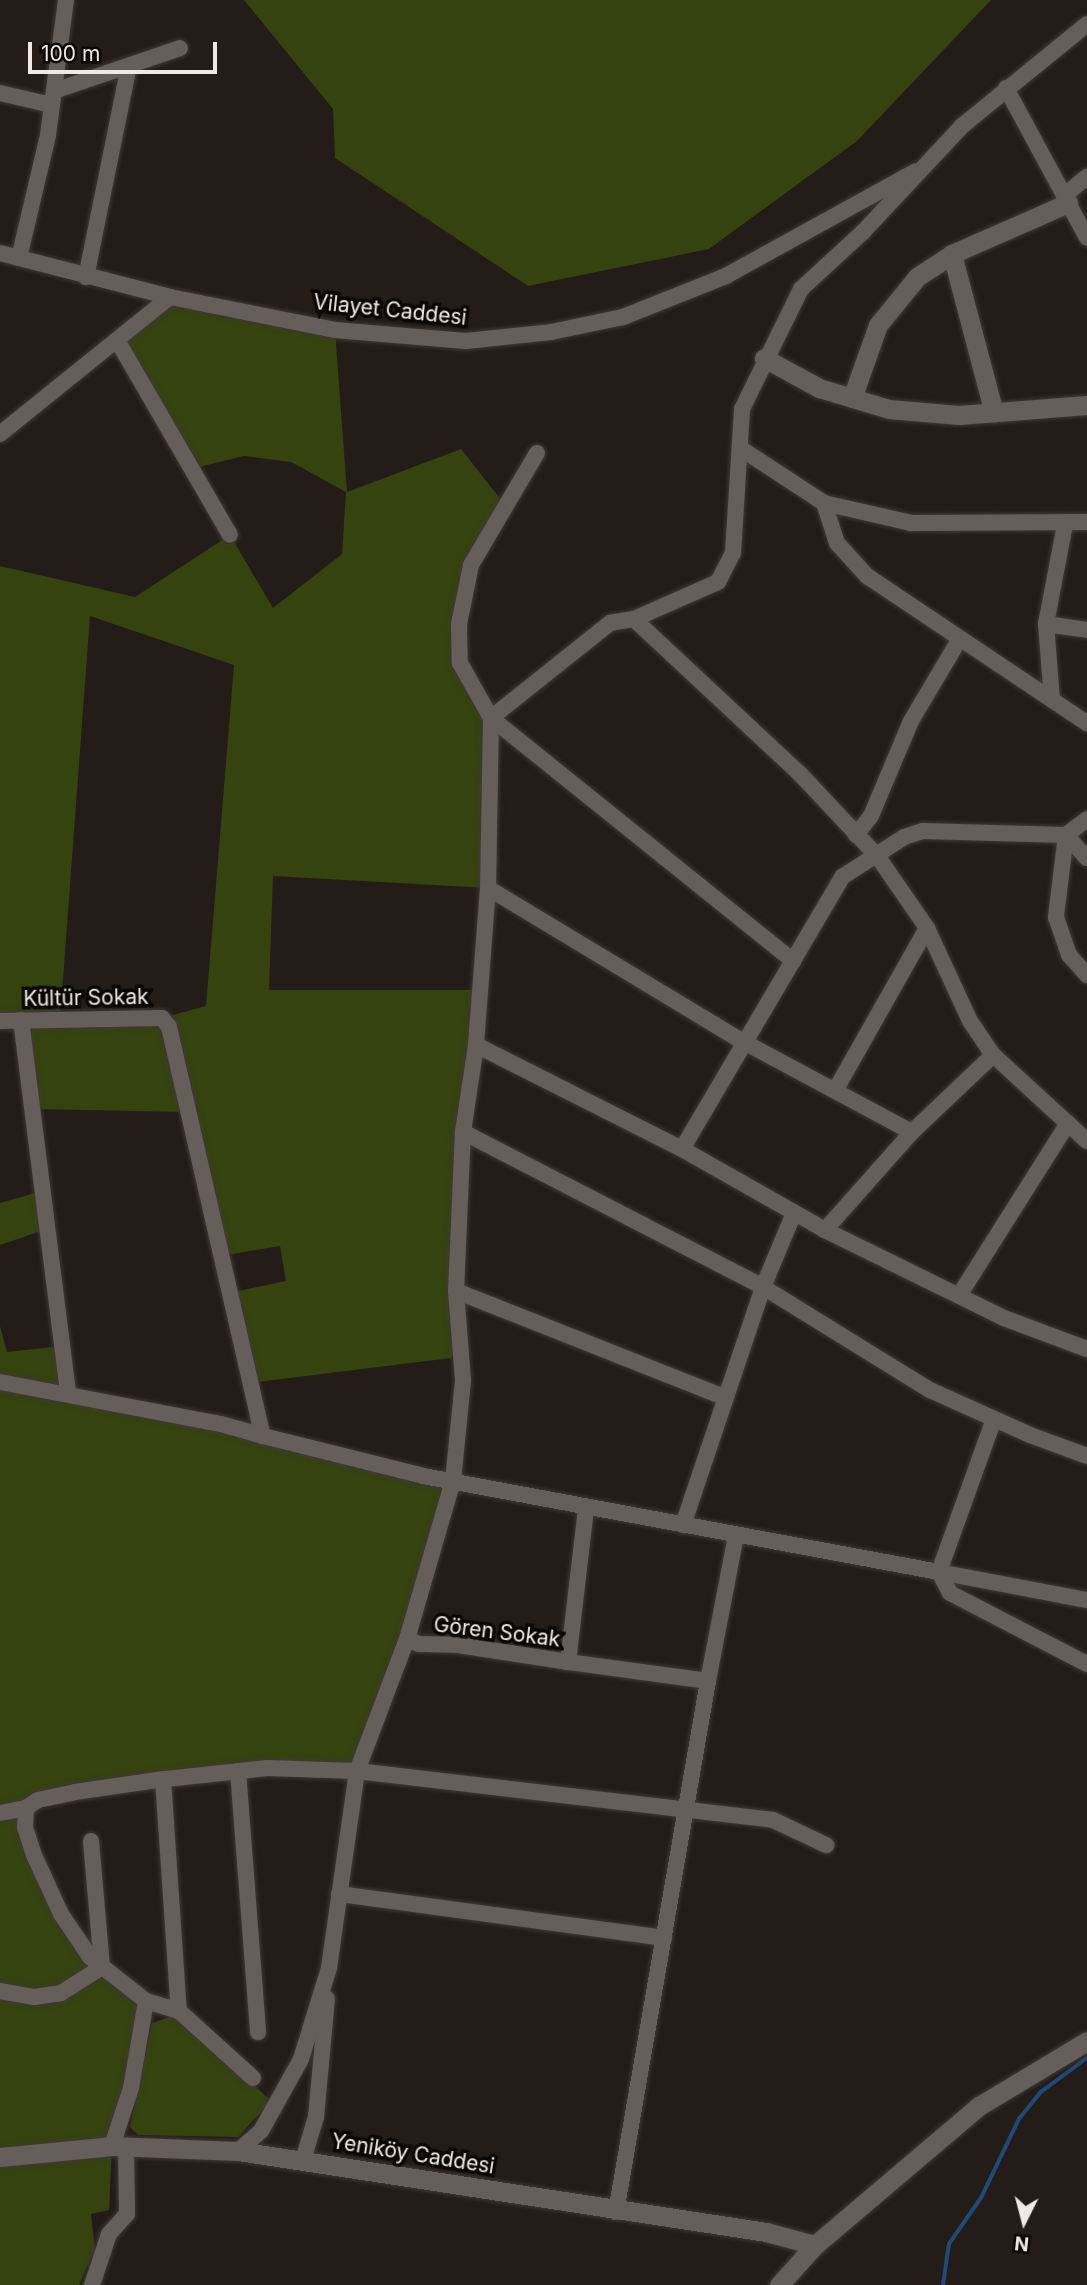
<!DOCTYPE html>
<meta charset="utf-8">
<style>
body{margin:0}
#map{position:relative;width:1087px;height:2285px;overflow:hidden;background:#231c19;font-family:Inter,sans-serif}
div>[style]{position:absolute}
.green>*{inset:0;background:#35430e}
.stream>*{height:3.5px;margin:-1.75px;padding:0 1.75px;transform-origin:1.75px;border-radius:1.75px;background:#1e4a77}
.roads{filter:drop-shadow(0 0 2px #3e3936) drop-shadow(0 0 2px #3e3936)}
.minor>*{height:16px;margin:-8px;padding:0 8px;transform-origin:8px;border-radius:8px;background:#665e5a}
.tertiary>*{height:19px;margin:-9.5px;padding:0 9.5px;transform-origin:9.5px;border-radius:9.5px;background:#665e5a}
span{translate:-50% -50%;white-space:nowrap;text-align:center;line-height:1.15;-webkit-text-stroke:7px #0a0706;paint-order:stroke}
.street-label{font-size:21px;color:#eee9e6}
.north{position:absolute;left:989px;top:2187px;width:70px;height:70px;-webkit-text-stroke:5px #0a0706;paint-order:stroke;rotate:186deg;font-size:19px;font-weight:700;line-height:28px;text-align:center;color:#eee9e6}
.north::after{content:'';display:block;margin:auto;width:24px;height:32px;background:#eee9e6;clip-path:polygon(50% 0,100% 100%,50% 72%,0 100%)}
.scale{position:absolute;left:28px;top:42px;width:189px;height:32px;box-sizing:border-box;border:4px solid #eee9e6;border-top:0;padding-left:9px;font-size:21px;line-height:24px;white-space:nowrap;color:#eee9e6;-webkit-text-stroke:5px #0a0706;paint-order:stroke}
</style>
<div id="map">
<div class="green">
<i style="clip-path:polygon(244px 0,991px 0,857px 141px,709px 249px,528px 286px,335px 158px,333px 109px)"></i>
<i style="clip-path:polygon(evenodd,170px 297px,335px 330px,347px 492px,461px 449px,506px 506px,471px 565px,460px 663px,491px 718px,488px 888px,273px 876px,269px 990px,480px 990px,463px 1132px,461px 1347px,451px 1358px,250px 1383px,229px 1293px,286px 1281px,280px 1246px,220px 1256px,188px 1112px,32px 1109px,21px 1021px,0 1021px,0 566px,135px 597px,230px 535px,273px 608px,342px 554px,346px 492px,291px 462px,244px 456px,191px 469px,117px 340px,170px 297px,90px 616px,234px 665px,206px 1006px,162px 1018px,60px 1020px,90px 616px)"></i>
<i style="clip-path:polygon(42px 1191px,47px 1229px,0 1245px,0 1203px)"></i>
<i style="clip-path:polygon(0 1326px,7px 1352px,62px 1346px,68px 1394px,453px 1481px,357px 1771px,267px 1768px,38px 1800px,25px 1828px,90px 1957px,146px 2001px,112px 2146px,109px 2210px,91px 2214px,95px 2249px,79px 2285px,0 2285px)"></i>
<i style="clip-path:polygon(178px 2014px,271px 2101px,238px 2137px,138px 2135px,130px 2127px,152px 2023px)"></i>
</div>
<div class="stream">
<i style="left:943px;top:2285px;width:41px;rotate:-81.7deg"></i>
<i style="left:949px;top:2244px;width:56px;rotate:-55.2deg"></i>
<i style="left:981px;top:2198px;width:88px;rotate:-64.3deg"></i>
<i style="left:1019px;top:2119px;width:35px;rotate:-51deg"></i>
<i style="left:1041px;top:2092px;width:57px;rotate:-36.5deg"></i>
</div>
<div class="roads">
<div class="minor">
<i style="left:1006px;top:88px;width:170px;rotate:61.6deg"></i>
<i style="left:54px;top:91px;width:133px;rotate:-18.8deg"></i>
<i style="left:0;top:93px;width:53px;rotate:13deg"></i>
<i style="left:1064px;top:196px;width:30px;rotate:-40deg"></i>
<i style="left:0;top:253px;width:176px;rotate:14.5deg"></i>
<i style="left:170px;top:297px;width:168px;rotate:11.3deg"></i>
<i style="left:335px;top:330px;width:131px;rotate:4.8deg"></i>
<i style="left:466px;top:341px;width:85px;rotate:-6deg"></i>
<i style="left:551px;top:332px;width:74px;rotate:-11.8deg"></i>
<i style="left:623px;top:317px;width:111px;rotate:-21.7deg"></i>
<i style="left:726px;top:276px;width:217px;rotate:-28.9deg"></i>
<i style="left:19px;top:258px;width:126px;rotate:-76.7deg"></i>
<i style="left:48px;top:135px;width:136px;rotate:-82.4deg"></i>
<i style="left:86px;top:277px;width:215px;rotate:-78.5deg"></i>
<i style="left:117px;top:340px;width:225px;rotate:59.9deg"></i>
<i style="left:0;top:434px;width:218px;rotate:-38.9deg"></i>
<i style="left:740px;top:448px;width:100px;rotate:33.2deg"></i>
<i style="left:824px;top:503px;width:89px;rotate:12.9deg"></i>
<i style="left:911px;top:523px;width:176px;rotate:-0.3deg"></i>
<i style="left:537px;top:453px;width:130px;rotate:120.5deg"></i>
<i style="left:471px;top:565px;width:60px;rotate:101.5deg"></i>
<i style="left:459px;top:624px;width:39px;rotate:89deg"></i>
<i style="left:460px;top:663px;width:63px;rotate:60.6deg"></i>
<i style="left:491px;top:718px;width:388px;rotate:38.8deg"></i>
<i style="left:824px;top:503px;width:42px;rotate:72deg"></i>
<i style="left:837px;top:543px;width:45px;rotate:47.7deg"></i>
<i style="left:867px;top:576px;width:265px;rotate:33.8deg"></i>
<i style="left:634px;top:619px;width:92px;rotate:-23.8deg"></i>
<i style="left:718px;top:582px;width:33px;rotate:-63deg"></i>
<i style="left:733px;top:553px;width:144px;rotate:-86.4deg"></i>
<i style="left:742px;top:409px;width:134px;rotate:-63.8deg"></i>
<i style="left:801px;top:289px;width:83px;rotate:-42.6deg"></i>
<i style="left:862px;top:233px;width:146px;rotate:-46.9deg"></i>
<i style="left:962px;top:126px;width:161px;rotate:-39.2deg"></i>
<i style="left:1046px;top:624px;width:41px;rotate:8.3deg"></i>
<i style="left:1052px;top:700px;width:76px;rotate:-94.5deg"></i>
<i style="left:1046px;top:624px;width:102px;rotate:-79.2deg"></i>
<i style="left:856px;top:835px;width:24px;rotate:-52deg"></i>
<i style="left:871px;top:816px;width:103px;rotate:-67.2deg"></i>
<i style="left:911px;top:721px;width:94px;rotate:-59.3deg"></i>
<i style="left:1066px;top:835px;width:83px;rotate:97deg"></i>
<i style="left:1056px;top:917px;width:40px;rotate:71.1deg"></i>
<i style="left:1069px;top:955px;width:27px;rotate:48deg"></i>
<i style="left:1066px;top:835px;width:31px;rotate:48deg"></i>
<i style="left:488px;top:888px;width:297px;rotate:31.1deg"></i>
<i style="left:742px;top:1041px;width:193px;rotate:28.2deg"></i>
<i style="left:21px;top:1020px;width:377px;rotate:82.8deg"></i>
<i style="left:0;top:1021px;width:162px;rotate:-1.1deg"></i>
<i style="left:162px;top:1018px;width:11px;rotate:52deg"></i>
<i style="left:169px;top:1027px;width:420px;rotate:77.1deg"></i>
<i style="left:263px;top:1436px;width:165px;rotate:14deg"></i>
<i style="left:423px;top:1476px;width:525px;rotate:10.54deg"></i>
<i style="left:939px;top:1572px;width:24px;rotate:62deg"></i>
<i style="left:950px;top:1593px;width:154px;rotate:27.4deg"></i>
<i style="left:476px;top:1045px;width:231px;rotate:26.8deg"></i>
<i style="left:682px;top:1149px;width:164px;rotate:29.5deg"></i>
<i style="left:825px;top:1230px;width:199px;rotate:26.2deg"></i>
<i style="left:1004px;top:1318px;width:89px;rotate:20.5deg"></i>
<i style="left:836px;top:1089px;width:185px;rotate:-60.5deg"></i>
<i style="left:1087px;top:1141px;width:127px;rotate:-137.5deg"></i>
<i style="left:993px;top:1055px;width:41px;rotate:-124.1deg"></i>
<i style="left:970px;top:1021px;width:102px;rotate:-114.8deg"></i>
<i style="left:927px;top:928px;width:86px;rotate:-124.6deg"></i>
<i style="left:878px;top:857px;width:114px;rotate:-133.2deg"></i>
<i style="left:800px;top:774px;width:227px;rotate:-137deg"></i>
<i style="left:634px;top:619px;width:24px;rotate:171deg"></i>
<i style="left:610px;top:623px;width:152px;rotate:141.4deg"></i>
<i style="left:491px;top:718px;width:170px;rotate:91deg"></i>
<i style="left:488px;top:888px;width:157px;rotate:94.4deg"></i>
<i style="left:476px;top:1045px;width:88px;rotate:98.5deg"></i>
<i style="left:463px;top:1132px;width:338px;rotate:27.3deg"></i>
<i style="left:763px;top:1287px;width:196px;rotate:31.7deg"></i>
<i style="left:930px;top:1390px;width:110px;rotate:24.2deg"></i>
<i style="left:1030px;top:1435px;width:61px;rotate:20.2deg"></i>
<i style="left:682px;top:1149px;width:316px;rotate:-59.5deg"></i>
<i style="left:842px;top:877px;width:74px;rotate:-32.8deg"></i>
<i style="left:904px;top:837px;width:20px;rotate:-18deg"></i>
<i style="left:923px;top:831px;width:143px;rotate:1.6deg"></i>
<i style="left:1066px;top:835px;width:26px;rotate:-37deg"></i>
<i style="left:825px;top:1230px;width:131px;rotate:-48.4deg"></i>
<i style="left:912px;top:1132px;width:112px;rotate:-43.5deg"></i>
<i style="left:456px;top:1291px;width:288px;rotate:21.6deg"></i>
<i style="left:960px;top:1294px;width:202px;rotate:-57.7deg"></i>
<i style="left:0;top:1382px;width:225px;rotate:10.8deg"></i>
<i style="left:221px;top:1424px;width:44px;rotate:15.9deg"></i>
<i style="left:994px;top:1419px;width:163px;rotate:109.8deg"></i>
<i style="left:939px;top:1572px;width:151px;rotate:10.7deg"></i>
<i style="left:683px;top:1525px;width:251px;rotate:-71.4deg"></i>
<i style="left:763px;top:1287px;width:80px;rotate:-67.3deg"></i>
<i style="left:407px;top:1639px;width:165px;rotate:-73.8deg"></i>
<i style="left:453px;top:1481px;width:101px;rotate:-84.3deg"></i>
<i style="left:463px;top:1380px;width:89px;rotate:-94.5deg"></i>
<i style="left:456px;top:1291px;width:159px;rotate:-87.5deg"></i>
<i style="left:568px;top:1662px;width:141px;rotate:7.7deg"></i>
<i style="left:708px;top:1681px;width:149px;rotate:-79.1deg"></i>
<i style="left:238px;top:1771px;width:262px;rotate:85.6deg"></i>
<i style="left:163px;top:1779px;width:233px;rotate:86.1deg"></i>
<i style="left:0;top:1813px;width:26px;rotate:-11deg"></i>
<i style="left:91px;top:1841px;width:126px;rotate:85deg"></i>
<i style="left:339px;top:1894px;width:328px;rotate:7.7deg"></i>
<i style="left:0;top:1991px;width:35px;rotate:10deg"></i>
<i style="left:34px;top:1997px;width:27px;rotate:-8deg"></i>
<i style="left:61px;top:1993px;width:49px;rotate:-32.4deg"></i>
<i style="left:253px;top:2078px;width:100px;rotate:-137.8deg"></i>
<i style="left:179px;top:2011px;width:34px;rotate:-163deg"></i>
<i style="left:146px;top:2001px;width:71px;rotate:-141.8deg"></i>
<i style="left:90px;top:1957px;width:52px;rotate:-124deg"></i>
<i style="left:61px;top:1914px;width:65px;rotate:-114.6deg"></i>
<i style="left:34px;top:1855px;width:28px;rotate:-108deg"></i>
<i style="left:25px;top:1828px;width:20px;rotate:-87deg"></i>
<i style="left:26px;top:1808px;width:14px;rotate:-34deg"></i>
<i style="left:38px;top:1800px;width:38px;rotate:-12deg"></i>
<i style="left:75px;top:1792px;width:83px;rotate:-8.3deg"></i>
<i style="left:157px;top:1780px;width:111px;rotate:-6.2deg"></i>
<i style="left:267px;top:1768px;width:90px;rotate:1.9deg"></i>
<i style="left:357px;top:1771px;width:419px;rotate:6.7deg"></i>
<i style="left:773px;top:1820px;width:59px;rotate:25.3deg"></i>
<i style="left:112px;top:2146px;width:61px;rotate:-71.9deg"></i>
<i style="left:131px;top:2088px;width:88px;rotate:-80.2deg"></i>
<i style="left:238px;top:2151px;width:30px;rotate:-41deg"></i>
<i style="left:261px;top:2131px;width:82px;rotate:-60.9deg"></i>
<i style="left:301px;top:2059px;width:95px;rotate:-72.9deg"></i>
<i style="left:329px;top:1968px;width:199px;rotate:-81.9deg"></i>
<i style="left:357px;top:1771px;width:141px;rotate:-69.3deg"></i>
<i style="left:407px;top:1639px;width:13px;rotate:23deg"></i>
<i style="left:419px;top:1644px;width:39px;rotate:1deg"></i>
<i style="left:458px;top:1645px;width:111px;rotate:8.8deg"></i>
<i style="left:568px;top:1662px;width:155px;rotate:-83.3deg"></i>
<i style="left:303px;top:2160px;width:45px;rotate:-73.2deg"></i>
<i style="left:316px;top:2117px;width:119px;rotate:-84.7deg"></i>
<i style="left:616px;top:2212px;width:539px;rotate:-80.17deg"></i>
<i style="left:92px;top:2285px;width:54px;rotate:-71.6deg"></i>
<i style="left:109px;top:2234px;width:27px;rotate:-48deg"></i>
<i style="left:127px;top:2214px;width:68px;rotate:-90.8deg"></i>
</div>
<div class="tertiary">
<i style="left:952px;top:254px;width:164px;rotate:75.2deg"></i>
<i style="left:764px;top:358px;width:63px;rotate:28.6deg"></i>
<i style="left:819px;top:388px;width:73px;rotate:16.7deg"></i>
<i style="left:889px;top:409px;width:70px;rotate:4.9deg"></i>
<i style="left:959px;top:415px;width:128px;rotate:-4.5deg"></i>
<i style="left:852px;top:398px;width:77px;rotate:-70.4deg"></i>
<i style="left:878px;top:325px;width:62px;rotate:-50.9deg"></i>
<i style="left:917px;top:277px;width:42px;rotate:-33.3deg"></i>
<i style="left:952px;top:254px;width:127px;rotate:-23.7deg"></i>
<i style="left:0;top:2157px;width:113px;rotate:-5.6deg"></i>
<i style="left:112px;top:2146px;width:126px;rotate:2.3deg"></i>
<i style="left:238px;top:2151px;width:534px;rotate:8.72deg"></i>
<i style="left:766px;top:2232px;width:51px;rotate:14.9deg"></i>
<i style="left:779px;top:2285px;width:54px;rotate:-48deg"></i>
<i style="left:815px;top:2245px;width:215px;rotate:-40.3deg"></i>
<i style="left:979px;top:2106px;width:126px;rotate:-31deg"></i>
</div>
</div>
<div class="street-label">
<span style="left:390px;top:310px;rotate:6deg">Vilayet Caddesi</span>
<span style="left:86px;top:998px;rotate:-1deg">Kültür Sokak</span>
<span style="left:497px;top:1632px;rotate:7deg">Gören Sokak</span>
<span style="left:413px;top:2154px;rotate:9deg">Yeniköy Caddesi</span>
</div>
<div class="north">N</div>
<div class="scale">100 m</div>
</div>
